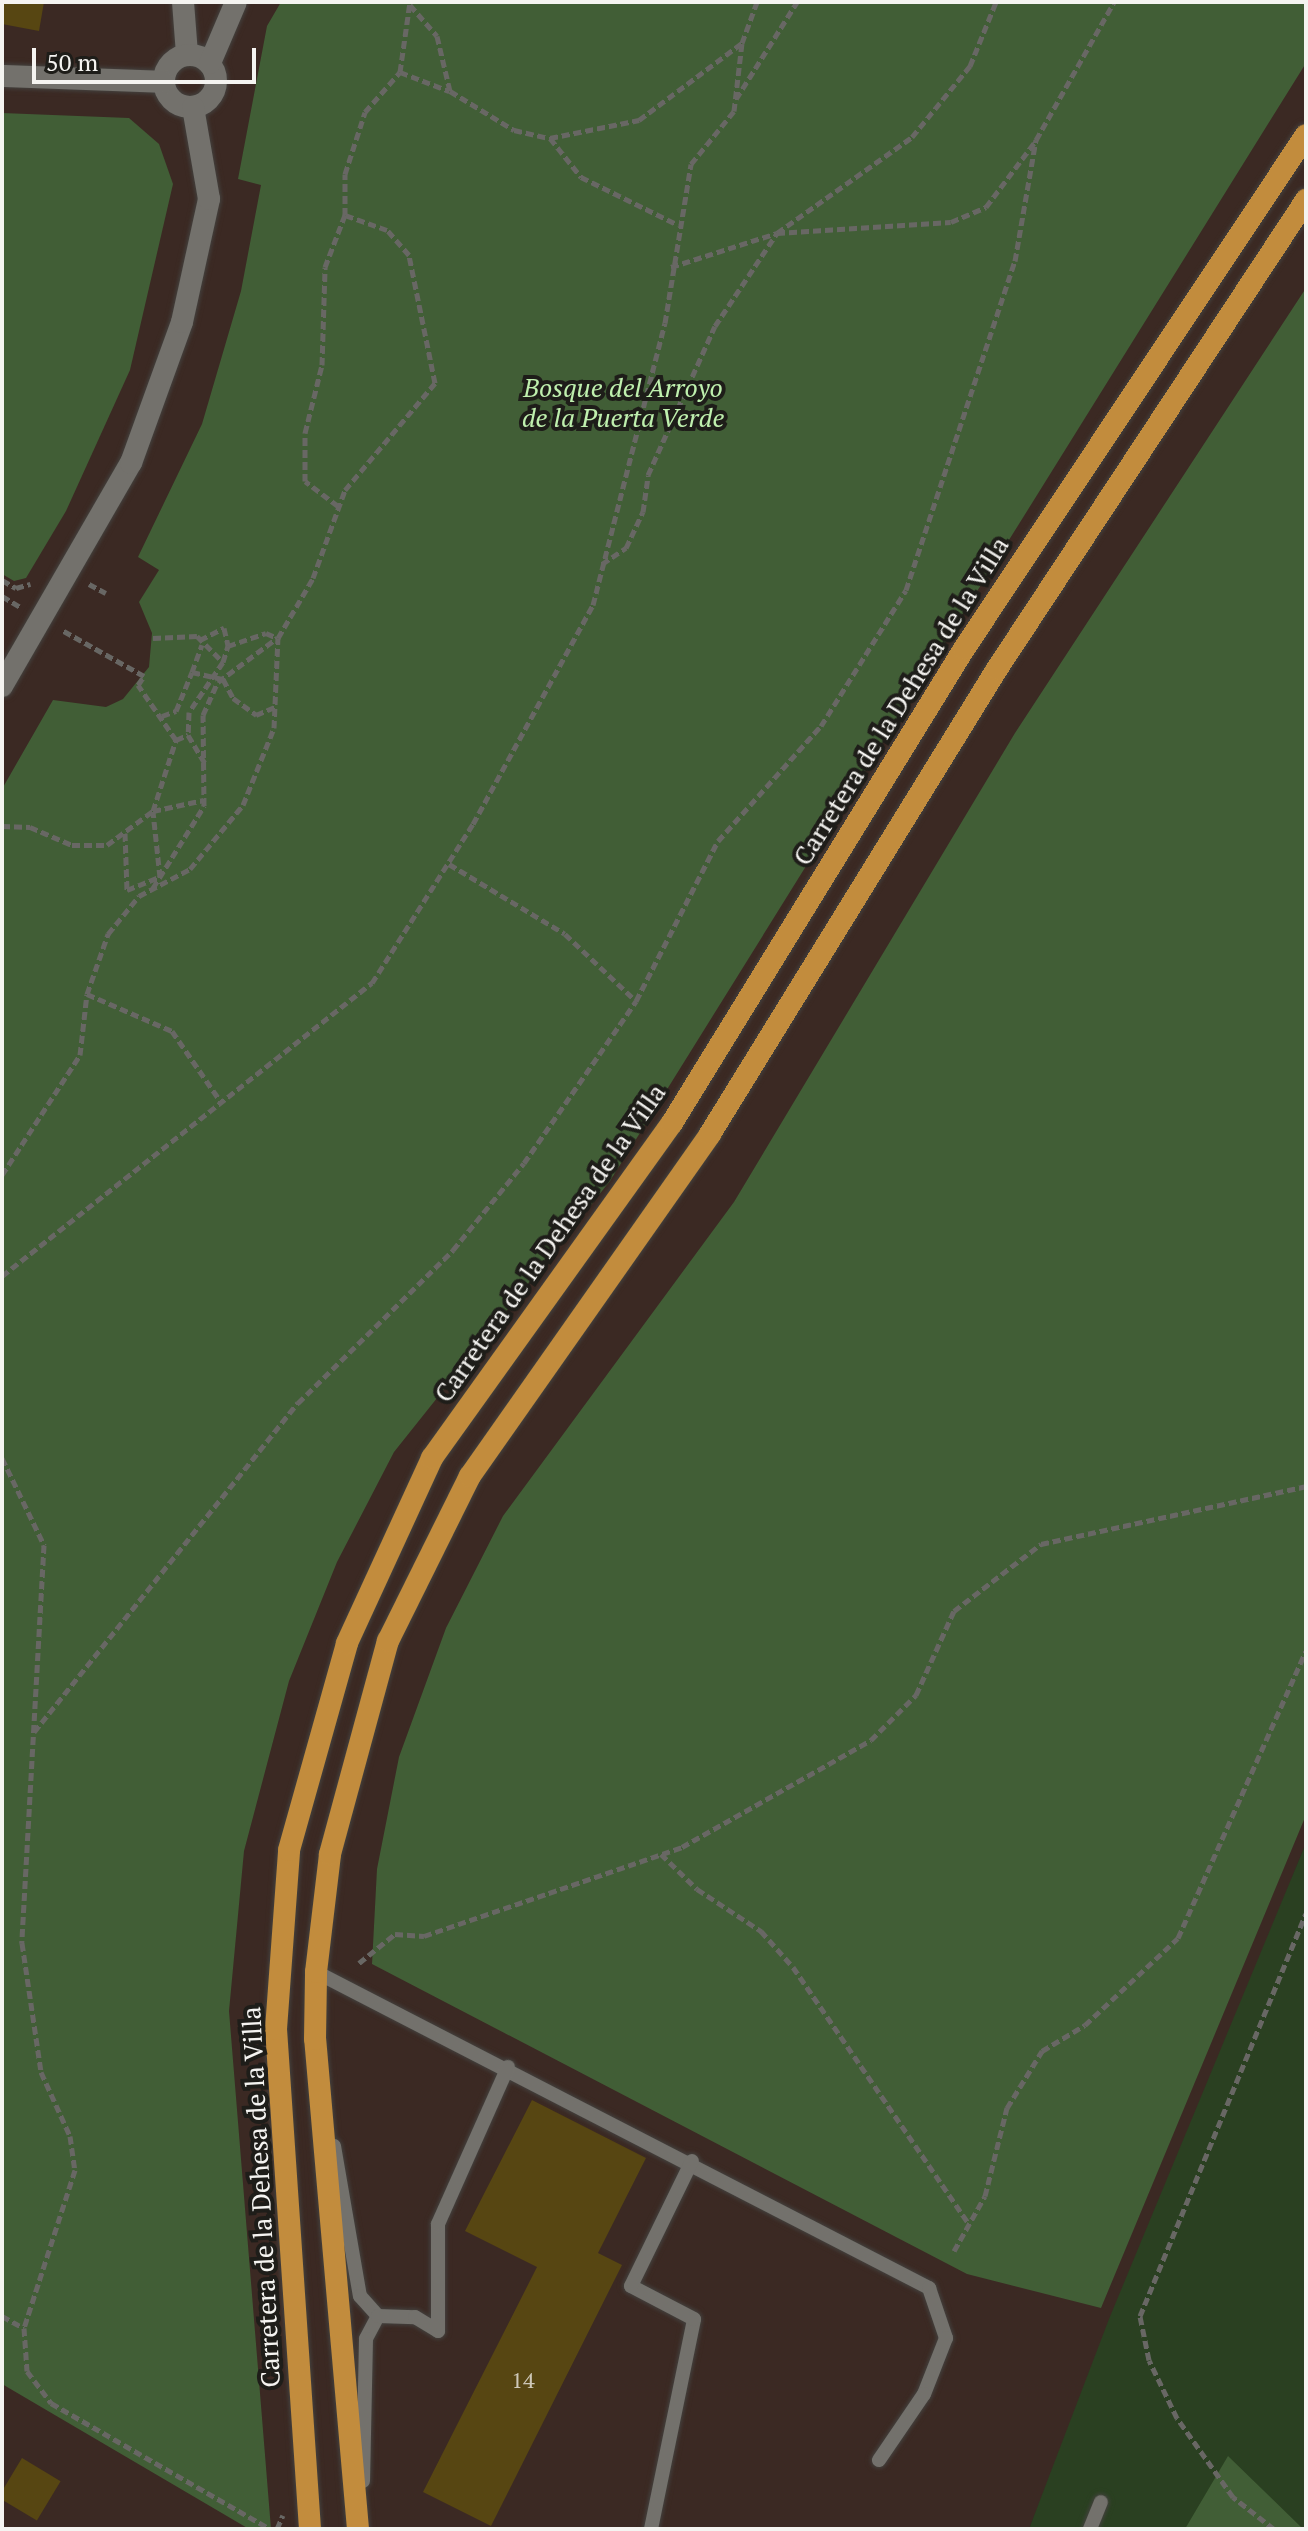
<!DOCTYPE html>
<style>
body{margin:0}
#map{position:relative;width:1308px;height:2531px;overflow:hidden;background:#282623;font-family:"PT Serif",serif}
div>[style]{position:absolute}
.education>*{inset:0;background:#3b2923}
.green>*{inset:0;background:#2a4021}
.forest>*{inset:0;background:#415e36}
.building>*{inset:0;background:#574612;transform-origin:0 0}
.path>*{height:5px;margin-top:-2.5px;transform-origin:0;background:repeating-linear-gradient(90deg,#686764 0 8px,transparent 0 12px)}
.roads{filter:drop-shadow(0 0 2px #43413e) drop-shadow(0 0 2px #43413e)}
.service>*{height:14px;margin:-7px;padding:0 7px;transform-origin:7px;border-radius:7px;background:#73716c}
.minor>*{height:22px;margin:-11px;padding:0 11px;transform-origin:11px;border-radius:11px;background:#73716c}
.minor>.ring{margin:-11px;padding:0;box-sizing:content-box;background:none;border:22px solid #73716c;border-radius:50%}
.primary>*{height:22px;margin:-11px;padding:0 11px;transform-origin:11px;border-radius:11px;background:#c28c3d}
span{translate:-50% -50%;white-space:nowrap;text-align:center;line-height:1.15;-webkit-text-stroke:8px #1e1d19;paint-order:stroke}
.number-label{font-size:22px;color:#cec8b9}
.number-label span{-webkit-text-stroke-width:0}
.park-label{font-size:26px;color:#bff0ae;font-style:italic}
.street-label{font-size:26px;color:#f5f4f1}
.frame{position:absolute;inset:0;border:4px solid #f5f4f1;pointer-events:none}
.scale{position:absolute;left:32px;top:48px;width:224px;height:36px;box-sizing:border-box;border:4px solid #f5f4f1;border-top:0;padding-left:10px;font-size:24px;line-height:28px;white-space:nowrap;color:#f5f4f1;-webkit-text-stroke:6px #1e1d19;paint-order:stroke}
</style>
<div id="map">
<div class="education">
<i style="clip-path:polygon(2px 2px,1306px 2px,1306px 1843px,1029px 2529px,2px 2529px)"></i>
</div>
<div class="green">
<i style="clip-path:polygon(1306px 1843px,1306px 2529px,1029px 2529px,1109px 2319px)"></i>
</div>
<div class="forest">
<i style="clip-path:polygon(281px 2px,1306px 2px,1306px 63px,610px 1181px,394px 1452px,337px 1562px,289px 1681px,244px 1851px,229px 2011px,271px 2529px,249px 2529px,2px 2384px,2px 789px,53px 700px,106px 707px,123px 699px,149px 667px,152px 633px,139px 602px,159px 570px,138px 557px,202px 424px,241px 291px,261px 185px,238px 179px,267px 26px)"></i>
<i style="clip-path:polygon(2px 113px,129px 118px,159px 144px,173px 184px,130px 370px,66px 511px,26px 578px,14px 581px,2px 574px)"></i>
<i style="clip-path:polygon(1306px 288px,1306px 1815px,1101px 2308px,967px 2274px,372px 1964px,377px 1869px,399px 1757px,446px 1628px,503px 1516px,734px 1202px,1015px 733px)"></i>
<i style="clip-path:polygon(1228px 2456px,1301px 2527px,1304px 2529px,1185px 2529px)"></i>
</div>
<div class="building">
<i style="clip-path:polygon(2px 2px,44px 2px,39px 31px,2px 24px)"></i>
<i style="clip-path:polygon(532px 2100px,646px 2158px,598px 2253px,622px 2265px,491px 2526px,423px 2492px,537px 2267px,465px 2231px)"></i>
<i style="left:22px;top:2458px;width:45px;height:46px;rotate:31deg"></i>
</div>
<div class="path">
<i style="left:410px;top:5px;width:41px;rotate:48.9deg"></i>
<i style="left:437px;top:36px;width:57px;rotate:76.7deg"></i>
<i style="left:450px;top:91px;width:75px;rotate:31.4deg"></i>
<i style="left:514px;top:130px;width:37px;rotate:13deg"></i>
<i style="left:550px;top:138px;width:91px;rotate:-11.4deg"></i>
<i style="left:639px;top:120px;width:129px;rotate:-36.8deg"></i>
<i style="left:400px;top:72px;width:53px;rotate:21.2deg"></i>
<i style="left:736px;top:99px;width:115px;rotate:-57.8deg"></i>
<i style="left:550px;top:138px;width:50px;rotate:51.5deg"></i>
<i style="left:581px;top:177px;width:108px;rotate:26.3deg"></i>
<i style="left:671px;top:267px;width:111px;rotate:-17.8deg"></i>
<i style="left:777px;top:233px;width:166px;rotate:-35.4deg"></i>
<i style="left:912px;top:137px;width:92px;rotate:-50.8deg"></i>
<i style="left:970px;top:66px;width:69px;rotate:-67.9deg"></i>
<i style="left:338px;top:506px;width:41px;rotate:-142.9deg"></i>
<i style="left:305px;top:481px;width:48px;rotate:-90deg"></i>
<i style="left:305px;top:433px;width:70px;rotate:-76deg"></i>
<i style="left:322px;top:365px;width:98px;rotate:-88.2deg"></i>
<i style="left:325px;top:267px;width:56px;rotate:-69deg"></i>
<i style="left:602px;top:564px;width:29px;rotate:-34deg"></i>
<i style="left:626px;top:548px;width:40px;rotate:-65deg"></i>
<i style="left:643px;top:512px;width:37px;rotate:-82deg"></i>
<i style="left:648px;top:475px;width:163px;rotate:-65.8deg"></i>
<i style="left:715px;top:326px;width:112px;rotate:-56.3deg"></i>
<i style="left:777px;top:233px;width:174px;rotate:-3.6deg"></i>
<i style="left:951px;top:222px;width:38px;rotate:-23deg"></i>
<i style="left:986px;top:207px;width:80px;rotate:-53.1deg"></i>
<i style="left:2px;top:580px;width:16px;rotate:30deg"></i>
<i style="left:16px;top:588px;width:15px;rotate:-16deg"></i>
<i style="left:89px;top:584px;width:19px;rotate:28deg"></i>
<i style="left:2px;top:596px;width:23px;rotate:31deg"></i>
<i style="left:153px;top:638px;width:44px;rotate:-2.6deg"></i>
<i style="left:197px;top:636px;width:37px;rotate:45deg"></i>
<i style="left:223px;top:662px;width:60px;rotate:124.2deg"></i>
<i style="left:189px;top:712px;width:23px;rotate:92deg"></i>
<i style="left:200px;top:640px;width:27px;rotate:-27deg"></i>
<i style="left:224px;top:628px;width:18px;rotate:77deg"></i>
<i style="left:228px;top:646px;width:40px;rotate:-18.9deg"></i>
<i style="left:266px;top:633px;width:12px;rotate:24deg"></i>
<i style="left:223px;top:662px;width:17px;rotate:-73deg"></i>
<i style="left:192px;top:672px;width:29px;rotate:-70deg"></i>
<i style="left:162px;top:716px;width:15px;rotate:-20deg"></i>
<i style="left:176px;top:711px;width:42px;rotate:-67.7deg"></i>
<i style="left:192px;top:672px;width:32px;rotate:13deg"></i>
<i style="left:223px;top:679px;width:21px;rotate:62deg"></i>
<i style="left:233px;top:698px;width:29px;rotate:36deg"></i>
<i style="left:256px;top:715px;width:23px;rotate:-23deg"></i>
<i style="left:176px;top:740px;width:13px;rotate:-23deg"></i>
<i style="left:188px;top:735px;width:35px;rotate:59deg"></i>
<i style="left:2px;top:826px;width:28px;rotate:2deg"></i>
<i style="left:30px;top:827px;width:46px;rotate:23.2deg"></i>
<i style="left:72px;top:845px;width:35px"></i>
<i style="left:107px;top:845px;width:57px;rotate:-36.5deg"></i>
<i style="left:153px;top:811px;width:75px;rotate:-72.1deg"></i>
<i style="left:176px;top:740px;width:67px;rotate:-124.6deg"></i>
<i style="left:138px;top:685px;width:11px;rotate:-56deg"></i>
<i style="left:144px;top:676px;width:94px;rotate:-150.7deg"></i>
<i style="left:125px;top:833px;width:57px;rotate:88deg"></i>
<i style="left:127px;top:890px;width:35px;rotate:-22deg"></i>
<i style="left:160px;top:877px;width:66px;rotate:-96.1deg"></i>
<i style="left:153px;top:811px;width:52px;rotate:-12.2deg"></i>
<i style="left:449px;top:864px;width:135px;rotate:31.1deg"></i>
<i style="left:565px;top:934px;width:98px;rotate:43.3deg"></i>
<i style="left:153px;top:888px;width:97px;rotate:-58.1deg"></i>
<i style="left:204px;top:806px;width:91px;rotate:-90.6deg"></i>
<i style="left:203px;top:715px;width:36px;rotate:-66deg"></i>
<i style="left:218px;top:682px;width:74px;rotate:-36.7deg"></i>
<i style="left:87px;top:994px;width:93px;rotate:23.5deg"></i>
<i style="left:172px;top:1031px;width:86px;rotate:55.4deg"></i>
<i style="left:2px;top:1175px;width:143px;rotate:-57deg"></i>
<i style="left:80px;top:1055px;width:61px;rotate:-83.5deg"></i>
<i style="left:87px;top:994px;width:64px;rotate:-70.7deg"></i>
<i style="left:108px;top:934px;width:49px;rotate:-50.8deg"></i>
<i style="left:139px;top:896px;width:58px;rotate:-27.9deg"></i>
<i style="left:190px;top:869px;width:83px;rotate:-50.4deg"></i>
<i style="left:243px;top:805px;width:83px;rotate:-68.1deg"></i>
<i style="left:274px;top:728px;width:90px;rotate:-87.5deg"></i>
<i style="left:278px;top:638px;width:69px;rotate:-59.7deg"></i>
<i style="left:313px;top:578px;width:94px;rotate:-70deg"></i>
<i style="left:345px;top:490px;width:140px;rotate:-49.9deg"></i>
<i style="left:435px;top:383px;width:131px;rotate:-101.5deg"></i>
<i style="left:409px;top:255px;width:33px;rotate:-131deg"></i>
<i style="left:387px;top:230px;width:45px;rotate:-160.3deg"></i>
<i style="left:345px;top:215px;width:41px;rotate:-90deg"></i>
<i style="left:345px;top:174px;width:65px;rotate:-72.1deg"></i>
<i style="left:365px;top:112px;width:53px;rotate:-48.8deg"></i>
<i style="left:400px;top:72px;width:71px;rotate:-81.9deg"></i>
<i style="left:2px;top:1276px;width:472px;rotate:-38.4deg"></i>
<i style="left:372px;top:983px;width:188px;rotate:-57.6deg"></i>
<i style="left:473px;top:824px;width:250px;rotate:-61.3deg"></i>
<i style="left:593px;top:605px;width:291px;rotate:-75.7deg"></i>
<i style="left:665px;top:323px;width:161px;rotate:-80.7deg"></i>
<i style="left:691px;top:164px;width:68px;rotate:-50.9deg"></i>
<i style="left:734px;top:111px;width:68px;rotate:-83.3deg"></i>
<i style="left:742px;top:43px;width:44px;rotate:-69.9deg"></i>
<i style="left:2px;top:1458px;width:97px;rotate:64.2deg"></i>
<i style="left:44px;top:1545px;width:399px;rotate:93.2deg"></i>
<i style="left:22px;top:1943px;width:130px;rotate:81.6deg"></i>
<i style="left:41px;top:2072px;width:70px;rotate:65.6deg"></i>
<i style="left:70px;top:2136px;width:34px;rotate:82deg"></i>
<i style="left:75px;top:2170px;width:166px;rotate:107.9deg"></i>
<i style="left:24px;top:2328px;width:43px;rotate:86deg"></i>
<i style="left:27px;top:2371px;width:40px;rotate:53deg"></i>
<i style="left:51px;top:2403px;width:253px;rotate:29.9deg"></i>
<i style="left:34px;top:1732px;width:422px;rotate:-51.3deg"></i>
<i style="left:298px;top:1403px;width:218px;rotate:-44.6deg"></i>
<i style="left:453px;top:1250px;width:112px;rotate:-50.8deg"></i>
<i style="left:524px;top:1163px;width:197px;rotate:-55.3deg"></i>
<i style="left:636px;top:1001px;width:180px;rotate:-62.9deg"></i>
<i style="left:718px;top:841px;width:154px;rotate:-48.2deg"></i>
<i style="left:821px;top:726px;width:160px;rotate:-58deg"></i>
<i style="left:906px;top:590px;width:347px;rotate:-71.7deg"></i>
<i style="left:1015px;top:261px;width:123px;rotate:-80.2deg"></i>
<i style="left:1036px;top:140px;width:159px;rotate:-60.5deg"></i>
<i style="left:661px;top:1854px;width:50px;rotate:44.2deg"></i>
<i style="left:697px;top:1889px;width:77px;rotate:33.3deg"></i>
<i style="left:761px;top:1931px;width:48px;rotate:48.4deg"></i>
<i style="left:793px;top:1967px;width:311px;rotate:55.6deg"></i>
<i style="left:359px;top:1963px;width:46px;rotate:-38.9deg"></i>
<i style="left:395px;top:1934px;width:29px;rotate:4deg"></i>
<i style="left:424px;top:1936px;width:273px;rotate:-19deg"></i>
<i style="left:682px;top:1847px;width:217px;rotate:-29.5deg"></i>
<i style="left:871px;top:1740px;width:64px;rotate:-45deg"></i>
<i style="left:916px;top:1695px;width:92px;rotate:-65.7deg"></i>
<i style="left:954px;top:1611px;width:110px;rotate:-37.6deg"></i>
<i style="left:1041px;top:1544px;width:271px;rotate:-12.3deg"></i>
<i style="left:954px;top:2251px;width:63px;rotate:-60.6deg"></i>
<i style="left:985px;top:2196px;width:91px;rotate:-76deg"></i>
<i style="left:1007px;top:2108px;width:67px;rotate:-58.4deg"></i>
<i style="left:1042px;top:2051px;width:50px;rotate:-31.2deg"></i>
<i style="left:1085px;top:2025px;width:127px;rotate:-43.1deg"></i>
<i style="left:1178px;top:1938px;width:314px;rotate:-66deg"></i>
<i style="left:2px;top:2316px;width:25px;rotate:29deg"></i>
<i style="left:277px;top:2529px;width:15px;rotate:-67deg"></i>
<i style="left:1274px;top:2529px;width:52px;rotate:-142deg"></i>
<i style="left:1233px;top:2497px;width:97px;rotate:-125.3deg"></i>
<i style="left:1177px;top:2418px;width:64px;rotate:-115.8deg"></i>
<i style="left:1149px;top:2360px;width:45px;rotate:-101.6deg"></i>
<i style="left:1140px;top:2316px;width:435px;rotate:-67.6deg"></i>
</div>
<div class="roads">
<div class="service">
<i style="left:316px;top:1972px;width:690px;rotate:27.27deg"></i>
<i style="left:929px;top:2288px;width:53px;rotate:71.2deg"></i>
<i style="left:946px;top:2338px;width:60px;rotate:111.4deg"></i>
<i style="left:924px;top:2394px;width:80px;rotate:124.3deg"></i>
<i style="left:334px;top:2146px;width:152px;rotate:80.2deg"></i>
<i style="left:360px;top:2296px;width:27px;rotate:48deg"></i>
<i style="left:378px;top:2316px;width:26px;rotate:118deg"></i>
<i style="left:366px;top:2339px;width:142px;rotate:91.2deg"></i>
<i style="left:378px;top:2316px;width:37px;rotate:2deg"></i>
<i style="left:415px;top:2317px;width:27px;rotate:31deg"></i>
<i style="left:438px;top:2331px;width:107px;rotate:-90deg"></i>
<i style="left:438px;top:2224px;width:172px;rotate:-66deg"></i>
<i style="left:651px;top:2529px;width:214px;rotate:-78.4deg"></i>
<i style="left:694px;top:2319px;width:71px;rotate:-152.4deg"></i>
<i style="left:631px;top:2286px;width:139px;rotate:-64deg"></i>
<i style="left:1090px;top:2529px;width:29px;rotate:-68deg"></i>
</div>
<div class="minor">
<i style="left:183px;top:2px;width:52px;rotate:85.6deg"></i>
<i class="ring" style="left:164px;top:55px;width:30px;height:30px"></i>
<i style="left:210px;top:63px;width:66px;rotate:-66.9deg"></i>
<i style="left:2px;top:76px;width:161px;rotate:2.1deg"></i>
<i style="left:2px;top:686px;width:258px;rotate:-60deg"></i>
<i style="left:131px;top:463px;width:150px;rotate:-70.1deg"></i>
<i style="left:182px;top:322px;width:126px;rotate:-77.6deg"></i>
<i style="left:209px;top:199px;width:93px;rotate:-99.9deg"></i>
</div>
<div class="primary">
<i style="left:310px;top:2529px;width:501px;rotate:-93.89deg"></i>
<i style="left:276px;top:2029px;width:179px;rotate:-85.8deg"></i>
<i style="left:289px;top:1850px;width:215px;rotate:-74.3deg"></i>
<i style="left:347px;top:1643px;width:204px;rotate:-65.3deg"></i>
<i style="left:432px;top:1458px;width:412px;rotate:-54.4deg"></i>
<i style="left:672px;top:1123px;width:557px;rotate:-58.37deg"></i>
<i style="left:964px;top:649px;width:617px;rotate:-56.36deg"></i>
<i style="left:358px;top:2529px;width:492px;rotate:-95deg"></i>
<i style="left:315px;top:2039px;width:67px;rotate:-89.1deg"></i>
<i style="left:316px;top:1972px;width:119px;rotate:-83.2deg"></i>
<i style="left:330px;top:1854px;width:221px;rotate:-74.8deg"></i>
<i style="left:388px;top:1641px;width:184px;rotate:-63.6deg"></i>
<i style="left:470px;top:1476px;width:418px;rotate:-54.9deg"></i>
<i style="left:710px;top:1134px;width:546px;rotate:-58.32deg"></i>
<i style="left:997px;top:669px;width:562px;rotate:-56.62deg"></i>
</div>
</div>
<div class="number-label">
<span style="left:523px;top:2380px">14</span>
</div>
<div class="park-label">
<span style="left:623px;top:403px">Bosque del Arroyo<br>de la Puerta Verde</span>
</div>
<div class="street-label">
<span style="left:901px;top:701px;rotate:-58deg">Carretera de la Dehesa de la Villa</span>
<span style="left:550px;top:1243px;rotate:-55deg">Carretera de la Dehesa de la Villa</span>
<span style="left:261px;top:2197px;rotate:-93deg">Carretera de la Dehesa de la Villa</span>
</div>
<div class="frame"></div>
<div class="scale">50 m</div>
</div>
